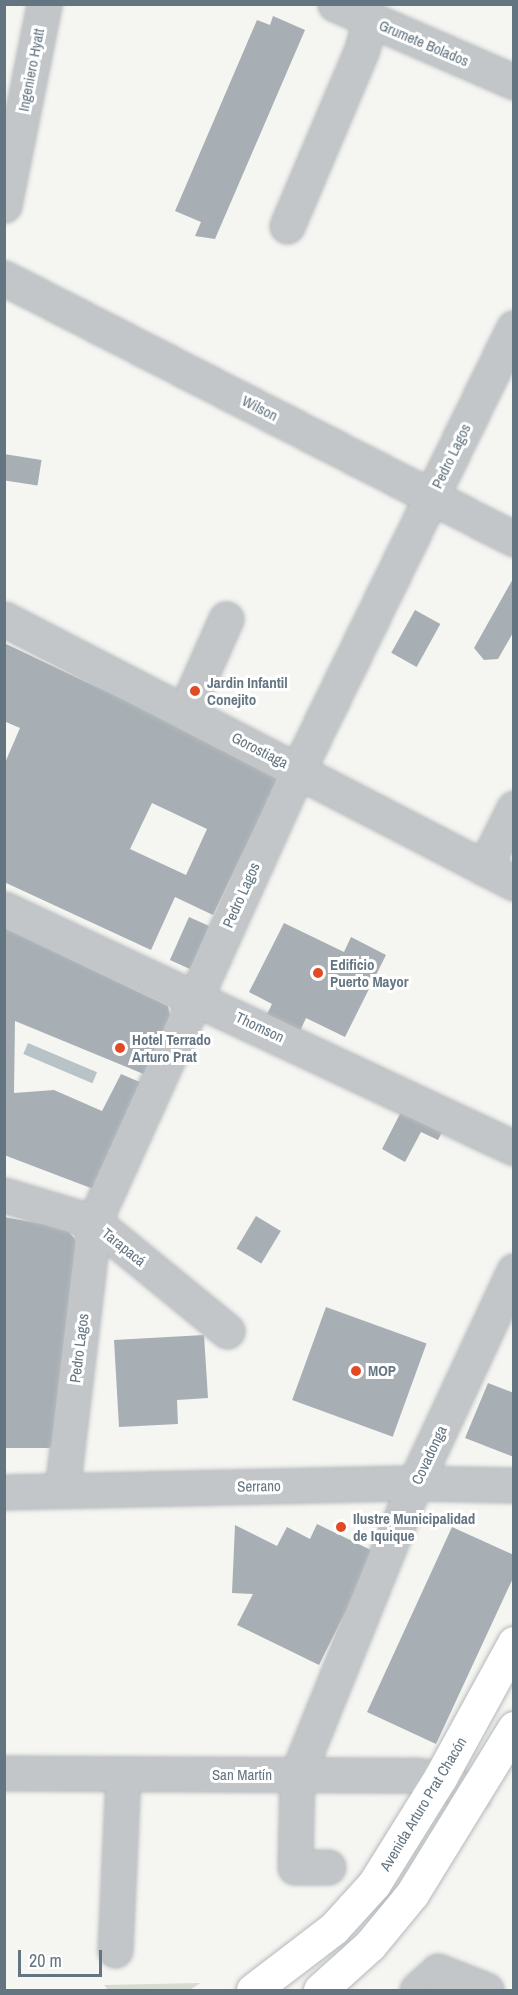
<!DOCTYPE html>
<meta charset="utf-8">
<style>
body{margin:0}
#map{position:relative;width:518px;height:1995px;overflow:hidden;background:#f5f5f1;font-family:"Archivo Narrow",sans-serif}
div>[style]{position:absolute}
.green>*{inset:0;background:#d6dcd2}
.water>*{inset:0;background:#b7c3c7;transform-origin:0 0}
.building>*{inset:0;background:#a7afb4;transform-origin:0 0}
.roads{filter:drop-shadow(0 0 2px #b5b9bd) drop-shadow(0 0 2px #b5b9bd)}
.minor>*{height:33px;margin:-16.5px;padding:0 16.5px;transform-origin:16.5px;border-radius:16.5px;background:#c2c6c9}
.major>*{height:33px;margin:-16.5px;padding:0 16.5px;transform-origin:16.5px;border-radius:16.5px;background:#fff}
.dots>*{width:16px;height:16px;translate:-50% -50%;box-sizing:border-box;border:3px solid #fff;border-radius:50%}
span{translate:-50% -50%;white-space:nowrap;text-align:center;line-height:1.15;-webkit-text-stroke:6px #fff;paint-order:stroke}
.street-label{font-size:15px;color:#647582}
.poi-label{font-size:15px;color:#647582;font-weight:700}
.left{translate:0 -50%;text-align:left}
.frame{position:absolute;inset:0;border:6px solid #647582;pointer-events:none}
.scale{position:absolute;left:18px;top:1950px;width:84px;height:27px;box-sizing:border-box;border:3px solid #647582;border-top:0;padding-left:8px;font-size:18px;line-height:21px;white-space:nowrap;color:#647582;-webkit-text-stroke:4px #fff;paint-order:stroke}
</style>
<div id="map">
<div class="green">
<i style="clip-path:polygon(200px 1983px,190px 1990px,108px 1990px,104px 1985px)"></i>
</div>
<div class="water">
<i style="left:28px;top:1043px;width:75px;height:12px;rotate:23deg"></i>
</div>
<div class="building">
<i style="clip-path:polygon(273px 16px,305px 30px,215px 239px,195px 236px,201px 222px,175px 211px,257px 20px,270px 25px)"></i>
<i style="left:4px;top:454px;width:38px;height:26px;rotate:9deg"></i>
<i style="clip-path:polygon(514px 577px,514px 631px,498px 659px,484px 660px,474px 648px)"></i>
<i style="left:415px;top:610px;width:29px;height:49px;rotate:29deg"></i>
<i style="clip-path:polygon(evenodd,4px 643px,280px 774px,213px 915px,175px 897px,151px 950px,4px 882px,4px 765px,20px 728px,6px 722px,4px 725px,4px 643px,152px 803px,207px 829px,186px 875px,130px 849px,152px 803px)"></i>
<i style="left:189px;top:917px;width:22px;height:47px;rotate:24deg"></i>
<i style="clip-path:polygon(284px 923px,344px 952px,351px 937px,386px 955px,345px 1037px,306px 1018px,300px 1031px,267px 1014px,272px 1004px,249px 992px)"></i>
<i style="clip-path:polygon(4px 928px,168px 1006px,171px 1021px,146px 1075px,15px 1021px,14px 1093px,54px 1090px,102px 1111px,121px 1074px,142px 1083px,96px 1190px,4px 1155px)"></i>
<i style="clip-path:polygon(403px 1108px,444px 1128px,438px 1140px,421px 1132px,405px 1162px,382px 1149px)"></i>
<i style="left:256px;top:1216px;width:29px;height:38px;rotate:31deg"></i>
<i style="clip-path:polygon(4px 1217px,65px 1228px,76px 1240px,56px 1444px,49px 1448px,4px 1448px)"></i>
<i style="left:326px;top:1307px;width:107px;height:99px;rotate:20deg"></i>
<i style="clip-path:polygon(204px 1335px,208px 1398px,177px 1400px,178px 1424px,119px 1427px,114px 1340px)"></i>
<i style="clip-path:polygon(488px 1383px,514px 1393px,514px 1457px,465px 1438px)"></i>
<i style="clip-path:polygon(317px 1524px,375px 1552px,319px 1665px,237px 1625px,253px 1594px,232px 1593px,235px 1525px,277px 1546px,287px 1527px,310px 1539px)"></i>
<i style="clip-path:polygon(452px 1527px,514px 1555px,514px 1576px,436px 1744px,367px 1712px)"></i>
</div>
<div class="roads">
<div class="minor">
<i style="left:335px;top:4px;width:195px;rotate:23.5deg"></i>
<i style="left:4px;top:205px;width:205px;rotate:-78.7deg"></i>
<i style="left:287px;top:226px;width:189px;rotate:-67deg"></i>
<i style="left:361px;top:52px;width:33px;rotate:-74deg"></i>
<i style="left:4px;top:278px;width:573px;rotate:27.1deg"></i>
<i style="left:4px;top:619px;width:574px;rotate:27.37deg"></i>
<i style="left:185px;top:711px;width:101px;rotate:-66deg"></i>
<i style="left:484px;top:868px;width:67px;rotate:-63.4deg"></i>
<i style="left:4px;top:909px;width:563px;rotate:25.11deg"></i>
<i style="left:4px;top:1195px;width:94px;rotate:16.7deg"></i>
<i style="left:94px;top:1222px;width:172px;rotate:39.3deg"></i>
<i style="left:62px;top:1490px;width:270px;rotate:-83.2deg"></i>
<i style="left:94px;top:1222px;width:496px;rotate:-65.7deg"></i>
<i style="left:298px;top:770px;width:492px;rotate:-64deg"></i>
<i style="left:4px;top:1492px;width:411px;rotate:-1.3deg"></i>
<i style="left:415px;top:1483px;width:99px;rotate:1.2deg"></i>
<i style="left:4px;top:1773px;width:410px;rotate:0.3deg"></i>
<i style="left:414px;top:1775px;width:26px;rotate:7deg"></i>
<i style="left:440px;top:1778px;width:38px;rotate:28deg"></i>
<i style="left:328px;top:1867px;width:33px;rotate:180deg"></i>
<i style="left:295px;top:1867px;width:92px;rotate:-88.8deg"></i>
<i style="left:297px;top:1775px;width:315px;rotate:-68deg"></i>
<i style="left:415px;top:1483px;width:234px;rotate:-65deg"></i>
<i style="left:115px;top:1950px;width:176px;rotate:-87.4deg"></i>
<i style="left:417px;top:1990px;width:28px;rotate:-42deg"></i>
<i style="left:438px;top:1971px;width:52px;rotate:21.6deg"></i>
</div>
<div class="major">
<i style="left:253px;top:1990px;width:102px;rotate:-37.4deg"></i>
<i style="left:334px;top:1928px;width:59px;rotate:-47.7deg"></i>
<i style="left:374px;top:1884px;width:125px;rotate:-58.1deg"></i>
<i style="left:440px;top:1778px;width:154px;rotate:-61.3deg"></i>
<i style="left:320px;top:1990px;width:67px;rotate:-42deg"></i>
<i style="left:370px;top:1945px;width:66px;rotate:-50.5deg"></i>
<i style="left:412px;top:1894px;width:195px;rotate:-58.4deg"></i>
</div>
</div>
<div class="dots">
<i style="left:195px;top:691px;background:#e34a23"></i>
<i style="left:318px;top:973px;background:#e34a23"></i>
<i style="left:120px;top:1048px;background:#e34a23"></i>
<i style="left:356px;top:1371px;background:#e34a23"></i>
<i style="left:341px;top:1527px;background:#e34a23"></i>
</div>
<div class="street-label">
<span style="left:424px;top:43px;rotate:23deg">Grumete Bolados</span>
<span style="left:31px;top:70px;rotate:-79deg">Ingeniero Hyatt</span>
<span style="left:260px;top:408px;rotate:27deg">Wilson</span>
<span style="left:451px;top:456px;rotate:-64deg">Pedro Lagos</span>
<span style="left:260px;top:750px;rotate:27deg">Gorostiaga</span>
<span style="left:241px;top:895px;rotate:-66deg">Pedro Lagos</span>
<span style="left:260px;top:1027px;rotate:25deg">Thomson</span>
<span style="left:124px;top:1247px;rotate:39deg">Tarapacá</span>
<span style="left:79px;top:1348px;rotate:-83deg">Pedro Lagos</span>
<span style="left:429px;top:1455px;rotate:-65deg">Covadonga</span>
<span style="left:259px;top:1486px;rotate:-1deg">Serrano</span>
<span style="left:242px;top:1775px">San Martín</span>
<span style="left:423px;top:1804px;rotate:-59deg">Avenida Arturo Prat Chacón</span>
</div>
<div class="poi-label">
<span class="left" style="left:207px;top:691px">Jardin Infantil<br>Conejito</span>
<span class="left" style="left:330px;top:973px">Edificio<br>Puerto Mayor</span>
<span class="left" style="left:132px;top:1048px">Hotel Terrado<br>Arturo Prat</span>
<span class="left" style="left:368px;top:1371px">MOP</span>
<span class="left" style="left:353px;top:1527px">Ilustre Municipalidad<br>de Iquique</span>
</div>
<div class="frame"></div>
<div class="scale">20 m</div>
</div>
